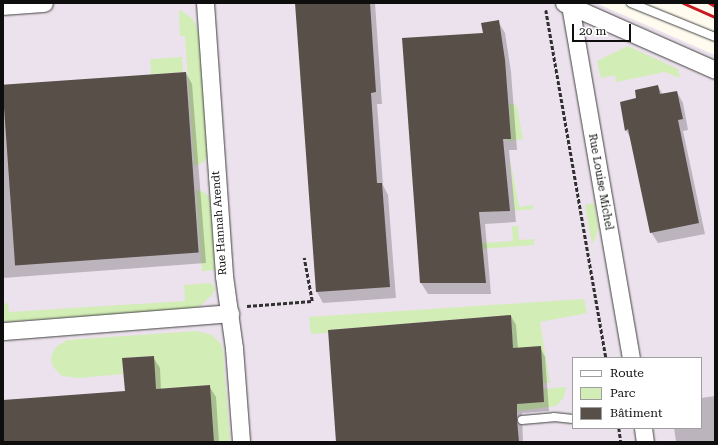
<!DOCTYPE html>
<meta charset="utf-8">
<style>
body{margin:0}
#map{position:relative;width:718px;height:445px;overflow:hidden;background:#fffcef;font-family:"Roboto Serif",serif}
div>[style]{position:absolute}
.industrial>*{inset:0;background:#ece2ed}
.green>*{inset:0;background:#d2edb5;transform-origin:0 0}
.shadow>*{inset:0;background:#0003}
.building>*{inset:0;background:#584f49;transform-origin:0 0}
.path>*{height:2.5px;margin-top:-1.25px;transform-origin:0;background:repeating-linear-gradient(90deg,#303030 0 4px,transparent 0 6px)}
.roads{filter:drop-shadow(0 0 1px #414141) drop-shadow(0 0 1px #414141)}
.service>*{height:8px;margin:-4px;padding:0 4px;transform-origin:4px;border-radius:4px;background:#fff}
.minor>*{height:17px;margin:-8.5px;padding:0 8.5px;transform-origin:8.5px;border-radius:8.5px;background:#fff}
.rail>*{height:3px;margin:-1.5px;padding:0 1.5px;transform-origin:1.5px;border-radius:1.5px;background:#ca1a21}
span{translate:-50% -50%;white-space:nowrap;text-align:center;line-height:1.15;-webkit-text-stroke:4px #fff;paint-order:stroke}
.street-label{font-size:11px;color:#0e0e0e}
.frame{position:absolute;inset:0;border:4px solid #0e0e0e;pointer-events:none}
.legend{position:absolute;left:572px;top:357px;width:130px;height:72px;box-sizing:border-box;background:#fff;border:1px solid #9f9f9f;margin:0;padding:5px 7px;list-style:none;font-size:12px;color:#0e0e0e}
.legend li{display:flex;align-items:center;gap:8px;height:20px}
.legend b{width:20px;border:1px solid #9f9f9f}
.scale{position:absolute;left:572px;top:24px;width:59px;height:18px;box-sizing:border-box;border:2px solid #0e0e0e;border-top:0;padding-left:5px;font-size:12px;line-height:14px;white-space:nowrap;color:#0e0e0e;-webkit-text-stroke:3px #fff;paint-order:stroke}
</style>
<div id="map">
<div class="industrial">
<i style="clip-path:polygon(evenodd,3px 3px,596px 3px,715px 55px,715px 442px,3px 442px,3px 3px,573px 358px,701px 358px,701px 428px,573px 428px,573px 358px)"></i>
</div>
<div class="green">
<i style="clip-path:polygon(180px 10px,193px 19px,200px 36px,209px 153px,204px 162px,194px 166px,185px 36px,180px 36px,179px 13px)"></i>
<i style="clip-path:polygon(628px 46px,678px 69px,680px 78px,665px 72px,616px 82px,615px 75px,601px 78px,597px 61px)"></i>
<i style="left:182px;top:57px;width:15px;height:32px;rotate:86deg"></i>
<i style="clip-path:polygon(509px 104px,514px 104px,517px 107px,523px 139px,508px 141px,507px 139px,511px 139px)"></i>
<i style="clip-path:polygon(510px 158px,519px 207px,533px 205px,533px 209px,514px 211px)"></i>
<i style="clip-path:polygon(196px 190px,204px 192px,211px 199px,216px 270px,202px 271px)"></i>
<i style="clip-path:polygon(594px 203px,598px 227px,596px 237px,592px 244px,585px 205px)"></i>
<i style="clip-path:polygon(512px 226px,518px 226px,519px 240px,534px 239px,534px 245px,482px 249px,482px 243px,513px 241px)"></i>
<i style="clip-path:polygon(211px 283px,215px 288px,213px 294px,201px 305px,190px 309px,3px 322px,3px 304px,8px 303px,9px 312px,185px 301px,184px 285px)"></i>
<i style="clip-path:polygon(584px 299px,587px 313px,540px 322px,550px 383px,543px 383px,513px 348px,511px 315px,329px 330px,327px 333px,311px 334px,309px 317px)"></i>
<i style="clip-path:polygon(196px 331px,212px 335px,221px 344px,223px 351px,230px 442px,214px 442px,210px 385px,156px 389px,154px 356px,122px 358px,123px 374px,79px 378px,62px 376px,55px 369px,51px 362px,52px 354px,56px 347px,67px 340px)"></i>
<i style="clip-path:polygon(566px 387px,564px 397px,556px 406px,518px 411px,517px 404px,544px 402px,543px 389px)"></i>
</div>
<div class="shadow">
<i style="clip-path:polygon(296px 3px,375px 3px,382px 104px,377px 104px,383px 185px,388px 195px,396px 298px,323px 303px,317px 292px)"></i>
<i style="clip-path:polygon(498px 21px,505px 33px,511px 72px,517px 150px,509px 150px,516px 222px,485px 224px,491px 294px,428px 294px,421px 283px,484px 34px)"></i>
<i style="clip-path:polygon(186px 73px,192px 84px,206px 263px,3px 278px,3px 87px)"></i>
<i style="clip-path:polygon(658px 86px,663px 95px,677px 92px,683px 103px,688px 130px,683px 131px,705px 234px,658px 243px,651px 232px,632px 141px,626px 130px,637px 99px)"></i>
<i style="clip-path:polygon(511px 316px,516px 325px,518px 349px,540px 347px,545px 357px,549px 411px,522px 413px,523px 442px,337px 442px)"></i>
<i style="clip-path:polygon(153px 357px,160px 368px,161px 390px,209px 386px,216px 397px,219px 442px,8px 442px,126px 392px)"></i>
<i style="clip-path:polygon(715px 396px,715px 442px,676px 442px,674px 428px,701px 428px,701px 398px)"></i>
</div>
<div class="building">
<i style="clip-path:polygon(295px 3px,370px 3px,376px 92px,371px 93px,377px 183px,382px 183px,390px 287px,316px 292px)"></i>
<i style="clip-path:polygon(499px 20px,505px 60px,511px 139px,503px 139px,510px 211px,479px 212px,486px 283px,420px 283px,402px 38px,483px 33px,481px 23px)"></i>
<i style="left:186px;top:72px;width:181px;height:184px;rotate:86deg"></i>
<i style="clip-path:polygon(658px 85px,660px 94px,677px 91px,683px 119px,678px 120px,699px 223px,650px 233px,628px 129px,625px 131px,620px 102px,636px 98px,635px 90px)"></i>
<i style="clip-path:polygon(511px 315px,513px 348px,541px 346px,544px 402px,517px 404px,517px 420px,519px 442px,336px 442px,328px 330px)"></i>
<i style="clip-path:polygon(154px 356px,156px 389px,210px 385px,214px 442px,3px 442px,3px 400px,125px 391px,122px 358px)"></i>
</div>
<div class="path">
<i style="left:546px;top:10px;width:353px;rotate:80.2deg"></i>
<i style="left:247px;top:306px;width:65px;rotate:-4.4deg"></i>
<i style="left:312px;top:301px;width:44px;rotate:-100.5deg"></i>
<i style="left:619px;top:428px;width:14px;rotate:82deg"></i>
</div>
<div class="roads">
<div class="service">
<i style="left:631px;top:3px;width:91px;rotate:22deg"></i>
<i style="left:522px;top:420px;width:32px;rotate:-5deg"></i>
<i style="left:554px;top:417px;width:19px;rotate:6deg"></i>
</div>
<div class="minor">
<i style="left:205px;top:3px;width:274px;rotate:86deg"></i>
<i style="left:224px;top:276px;width:73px;rotate:82.1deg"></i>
<i style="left:234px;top:348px;width:94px;rotate:85.7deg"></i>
<i style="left:564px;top:3px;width:165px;rotate:23.9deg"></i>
<i style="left:570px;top:5px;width:358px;rotate:80.2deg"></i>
<i style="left:3px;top:6px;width:41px;rotate:-4.2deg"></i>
<i style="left:3px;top:331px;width:228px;rotate:-4.5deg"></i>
<i style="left:643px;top:428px;width:14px;rotate:82deg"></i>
</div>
</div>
<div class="rail">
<i style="left:683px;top:3px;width:35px;rotate:24deg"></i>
<i style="left:709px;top:3px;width:7px;rotate:27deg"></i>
</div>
<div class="street-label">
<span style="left:600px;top:182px;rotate:80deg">Rue Louise Michel</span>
<span style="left:220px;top:223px;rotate:-94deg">Rue Hannah Arendt</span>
</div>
<div class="frame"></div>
<ul class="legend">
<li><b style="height:5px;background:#fff"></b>Route</li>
<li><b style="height:11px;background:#d2edb5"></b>Parc</li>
<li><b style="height:11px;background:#584f49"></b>Bâtiment</li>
</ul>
<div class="scale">20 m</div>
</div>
